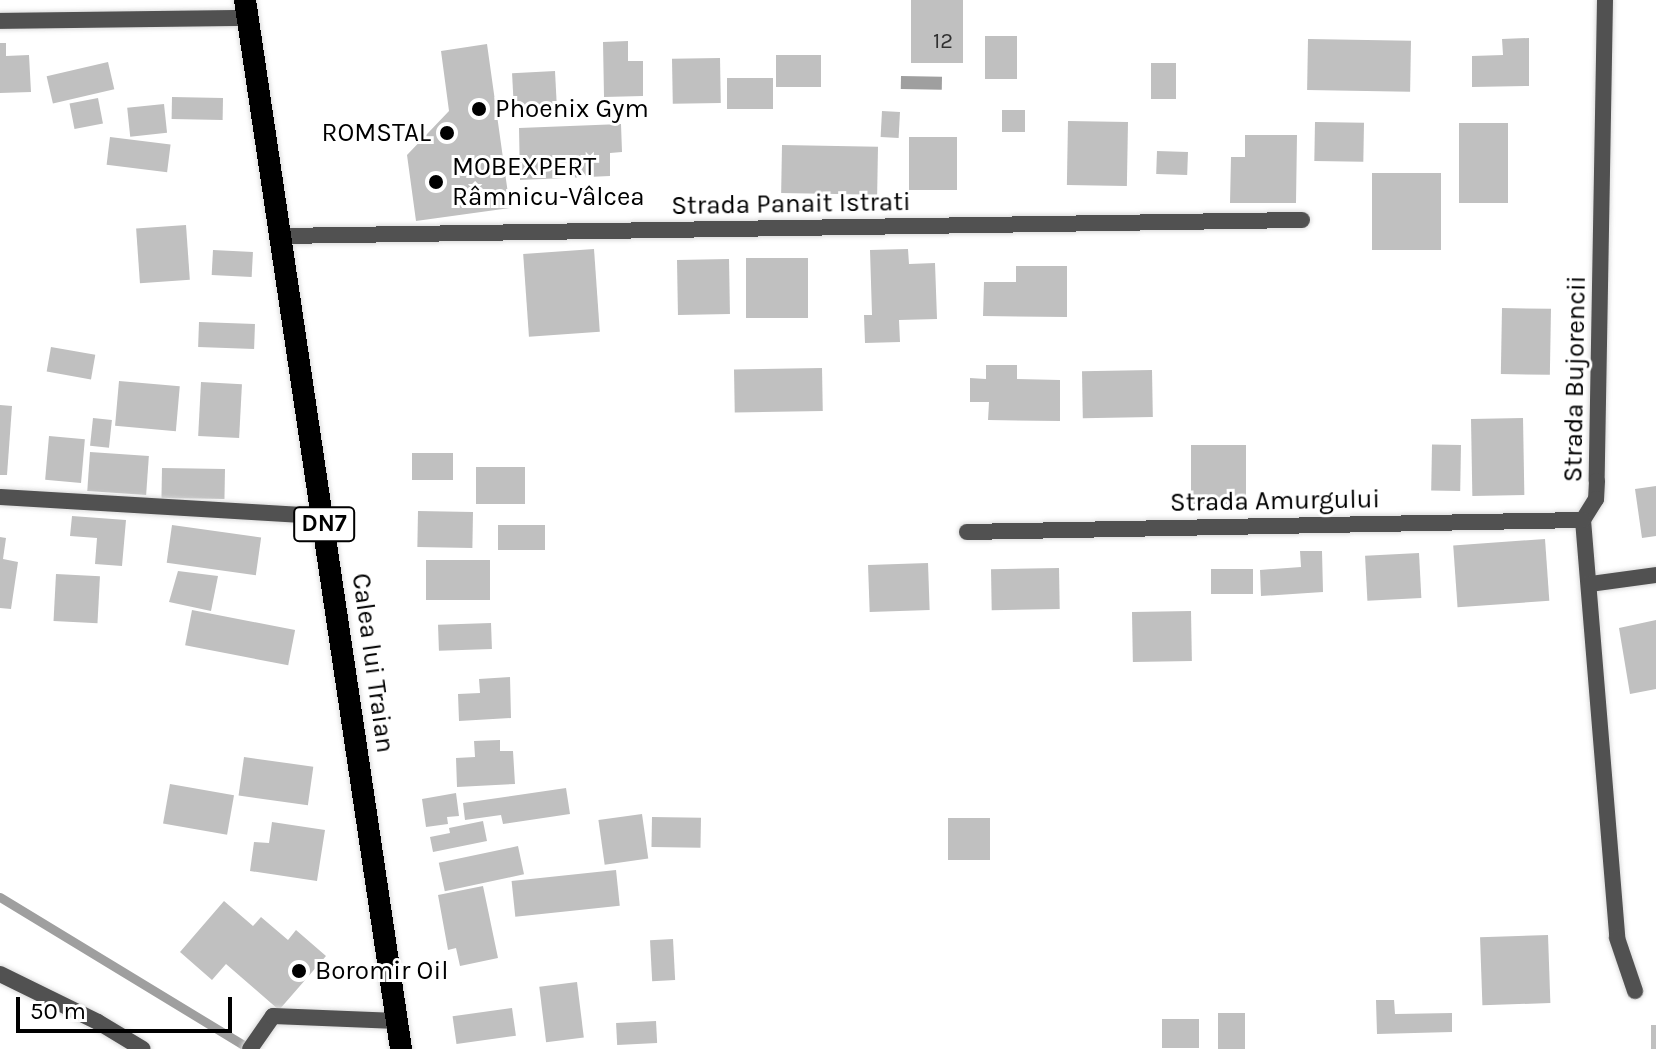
<!DOCTYPE html>
<meta charset="utf-8">
<style>
body{margin:0}
#map{position:relative;width:1656px;height:1049px;overflow:hidden;background:#fff;font-family:Karla,sans-serif}
div>[style]{position:absolute}
.water>*{inset:0;background:#9f9f9f;transform-origin:0 0}
.stream>*{height:9px;margin:-4.5px;padding:0 4.5px;transform-origin:4.5px;border-radius:4.5px;background:#9f9f9f}
.building>*{inset:0;background:#c0c0c0;transform-origin:0 0}
.roads{filter:drop-shadow(0 0 2px #dbdbdb) drop-shadow(0 0 2px #dbdbdb)}
.service>*{height:16px;margin:-8px;padding:0 8px;transform-origin:8px;border-radius:8px;background:#515151}
.minor>*{height:16px;margin:-8px;padding:0 8px;transform-origin:8px;border-radius:8px;background:#515151}
.trunk>*{height:22px;margin:-11px;padding:0 11px;transform-origin:11px;border-radius:11px;background:#000}
.dots>*{width:22px;height:22px;translate:-50% -50%;box-sizing:border-box;border:4px solid #fff;border-radius:50%}
span{translate:-50% -50%;white-space:nowrap;text-align:center;line-height:1.15;-webkit-text-stroke:6px #fff;paint-order:stroke}
.number-label{font-size:22px;color:#303030}
.number-label span{-webkit-text-stroke-width:0}
.shield-label span{padding:2px 6px;background:#fff;border:2px solid;border-radius:6px;-webkit-text-stroke-width:0}
.shield-label{font-size:24px;color:#000;font-weight:700}
.poi-label{font-size:26px;color:#000}
.left{translate:0 -50%;text-align:left}
.right{translate:-100% -50%;text-align:right}
.street-label{font-size:26px;color:#000}
.scale{position:absolute;left:16px;top:997px;width:216px;height:36px;box-sizing:border-box;border:4px solid #000;border-top:0;padding-left:10px;font-size:24px;line-height:28px;white-space:nowrap;color:#000;-webkit-text-stroke:6px #fff;paint-order:stroke}
</style>
<div id="map">
<div class="water">
<i style="left:901px;top:76px;width:41px;height:13px;rotate:1deg"></i>
</div>
<div class="stream">
<i style="left:0;top:897px;width:293px;rotate:31.3deg"></i>
</div>
<div class="building">
<i style="left:911px;top:0;width:52px;height:63px"></i>
<i style="left:985px;top:36px;width:32px;height:43px"></i>
<i style="clip-path:polygon(1529px 38px,1529px 86px,1472px 87px,1472px 56px,1503px 55px,1502px 39px)"></i>
<i style="left:1308px;top:39px;width:103px;height:51px;rotate:1deg"></i>
<i style="clip-path:polygon(628px 41px,628px 61px,643px 61px,643px 96px,604px 97px,603px 42px)"></i>
<i style="clip-path:polygon(0 43px,6px 43px,6px 56px,29px 55px,31px 92px,0 93px)"></i>
<i style="clip-path:polygon(487px 44px,510px 208px,416px 221px,407px 155px,449px 111px,441px 51px)"></i>
<i style="left:776px;top:55px;width:45px;height:32px"></i>
<i style="left:720px;top:58px;width:45px;height:48px;rotate:89deg"></i>
<i style="left:108px;top:62px;width:28px;height:63px;rotate:77deg"></i>
<i style="left:1151px;top:63px;width:25px;height:36px"></i>
<i style="left:555px;top:71px;width:33px;height:43px;rotate:87deg"></i>
<i style="left:727px;top:78px;width:46px;height:31px"></i>
<i style="left:172px;top:97px;width:51px;height:22px;rotate:1deg"></i>
<i style="left:98px;top:98px;width:26px;height:29px;rotate:79deg"></i>
<i style="left:164px;top:104px;width:29px;height:37px;rotate:84deg"></i>
<i style="left:1025px;top:110px;width:22px;height:23px;rotate:90deg"></i>
<i style="left:882px;top:111px;width:18px;height:26px;rotate:3deg"></i>
<i style="left:1068px;top:121px;width:60px;height:64px;rotate:1deg"></i>
<i style="left:1315px;top:122px;width:49px;height:39px;rotate:1deg"></i>
<i style="left:1459px;top:123px;width:49px;height:80px"></i>
<i style="clip-path:polygon(621px 124px,622px 152px,610px 153px,610px 176px,520px 180px,519px 128px)"></i>
<i style="clip-path:polygon(1245px 135px,1297px 135px,1296px 203px,1230px 203px,1231px 157px,1245px 157px)"></i>
<i style="left:110px;top:137px;width:61px;height:28px;rotate:7deg"></i>
<i style="left:909px;top:137px;width:48px;height:53px"></i>
<i style="left:782px;top:145px;width:96px;height:48px;rotate:1deg"></i>
<i style="left:1157px;top:151px;width:31px;height:23px;rotate:2deg"></i>
<i style="left:1372px;top:173px;width:69px;height:77px"></i>
<i style="left:186px;top:225px;width:55px;height:50px;rotate:86deg"></i>
<i style="left:594px;top:249px;width:83px;height:71px;rotate:86deg"></i>
<i style="clip-path:polygon(908px 249px,909px 264px,935px 263px,937px 319px,899px 320px,900px 342px,865px 343px,864px 315px,872px 315px,870px 250px)"></i>
<i style="left:213px;top:250px;width:40px;height:25px;rotate:3deg"></i>
<i style="left:746px;top:258px;width:62px;height:60px"></i>
<i style="left:729px;top:259px;width:55px;height:52px;rotate:89deg"></i>
<i style="clip-path:polygon(1016px 266px,1067px 266px,1067px 317px,983px 316px,984px 282px,1016px 282px)"></i>
<i style="left:1502px;top:308px;width:49px;height:66px;rotate:1deg"></i>
<i style="left:199px;top:322px;width:56px;height:25px;rotate:2deg"></i>
<i style="left:51px;top:347px;width:45px;height:25px;rotate:10deg"></i>
<i style="clip-path:polygon(986px 365px,1017px 365px,1017px 379px,1060px 380px,1060px 421px,988px 420px,989px 402px,970px 402px,970px 378px,986px 379px)"></i>
<i style="left:822px;top:368px;width:43px;height:88px;rotate:89deg"></i>
<i style="left:1152px;top:370px;width:47px;height:70px;rotate:89deg"></i>
<i style="left:119px;top:381px;width:61px;height:45px;rotate:5deg"></i>
<i style="left:201px;top:382px;width:41px;height:54px;rotate:3deg"></i>
<i style="clip-path:polygon(0 405px,12px 406px,7px 475px,0 475px)"></i>
<i style="left:93px;top:418px;width:19px;height:28px;rotate:6deg"></i>
<i style="left:1523px;top:418px;width:77px;height:52px;rotate:89deg"></i>
<i style="left:49px;top:436px;width:36px;height:44px;rotate:5deg"></i>
<i style="left:1191px;top:445px;width:55px;height:59px"></i>
<i style="left:1461px;top:445px;width:46px;height:29px;rotate:91deg"></i>
<i style="left:90px;top:452px;width:59px;height:39px;rotate:4deg"></i>
<i style="left:412px;top:453px;width:41px;height:27px"></i>
<i style="left:476px;top:467px;width:49px;height:37px"></i>
<i style="left:162px;top:468px;width:63px;height:30px;rotate:1deg"></i>
<i style="clip-path:polygon(1656px 486px,1656px 536px,1642px 538px,1635px 489px)"></i>
<i style="left:418px;top:511px;width:55px;height:36px;rotate:1deg"></i>
<i style="clip-path:polygon(72px 516px,126px 520px,122px 566px,95px 564px,97px 538px,70px 536px)"></i>
<i style="left:172px;top:525px;width:90px;height:38px;rotate:8deg"></i>
<i style="left:498px;top:525px;width:47px;height:25px"></i>
<i style="clip-path:polygon(0 537px,6px 538px,3px 559px,18px 562px,11px 609px,0 608px)"></i>
<i style="left:1545px;top:539px;width:62px;height:92px;rotate:86deg"></i>
<i style="clip-path:polygon(1300px 551px,1322px 551px,1323px 592px,1261px 596px,1260px 570px,1301px 567px)"></i>
<i style="left:1419px;top:553px;width:45px;height:54px;rotate:87deg"></i>
<i style="left:426px;top:560px;width:64px;height:40px"></i>
<i style="left:928px;top:563px;width:47px;height:60px;rotate:88deg"></i>
<i style="left:1059px;top:568px;width:41px;height:68px;rotate:89deg"></i>
<i style="left:1253px;top:569px;width:25px;height:42px;rotate:90deg"></i>
<i style="clip-path:polygon(178px 571px,218px 576px,211px 611px,169px 602px)"></i>
<i style="left:56px;top:574px;width:44px;height:47px;rotate:3deg"></i>
<i style="left:192px;top:610px;width:105px;height:36px;rotate:11deg"></i>
<i style="left:1191px;top:611px;width:50px;height:59px;rotate:89deg"></i>
<i style="clip-path:polygon(1656px 620px,1656px 689px,1630px 694px,1619px 628px)"></i>
<i style="left:491px;top:623px;width:26px;height:53px;rotate:88deg"></i>
<i style="clip-path:polygon(510px 677px,511px 718px,459px 721px,458px 694px,480px 693px,479px 679px)"></i>
<i style="clip-path:polygon(500px 740px,500px 751px,513px 751px,515px 784px,457px 787px,456px 758px,475px 757px,474px 741px)"></i>
<i style="left:244px;top:757px;width:70px;height:39px;rotate:8deg"></i>
<i style="left:170px;top:784px;width:65px;height:40px;rotate:10deg"></i>
<i style="clip-path:polygon(566px 788px,570px 814px,503px 824px,501px 815px,465px 820px,463px 803px)"></i>
<i style="clip-path:polygon(456px 793px,459px 816px,447px 817px,448px 824px,426px 827px,422px 799px)"></i>
<i style="left:642px;top:814px;width:45px;height:44px;rotate:82deg"></i>
<i style="left:652px;top:817px;width:49px;height:30px;rotate:1deg"></i>
<i style="left:948px;top:818px;width:42px;height:42px"></i>
<i style="clip-path:polygon(483px 821px,487px 841px,433px 852px,430px 837px,450px 833px,449px 828px)"></i>
<i style="clip-path:polygon(272px 822px,325px 830px,317px 881px,250px 871px,254px 842px,269px 843px)"></i>
<i style="left:518px;top:846px;width:29px;height:81px;rotate:78deg"></i>
<i style="left:616px;top:870px;width:36px;height:105px;rotate:84deg"></i>
<i style="clip-path:polygon(483px 886px,498px 958px,460px 966px,456px 948px,448px 950px,438px 895px)"></i>
<i style="clip-path:polygon(224px 901px,253px 926px,261px 917px,288px 940px,296px 930px,326px 956px,279px 1010px,226px 964px,212px 980px,180px 952px)"></i>
<i style="left:1548px;top:935px;width:68px;height:68px;rotate:88deg"></i>
<i style="left:673px;top:939px;width:41px;height:23px;rotate:87deg"></i>
<i style="left:577px;top:982px;width:56px;height:38px;rotate:83deg"></i>
<i style="clip-path:polygon(1376px 1000px,1394px 1000px,1395px 1014px,1452px 1013px,1452px 1032px,1377px 1034px)"></i>
<i style="left:512px;top:1008px;width:28px;height:60px;rotate:82deg"></i>
<i style="left:1218px;top:1013px;width:27px;height:36px"></i>
<i style="left:1162px;top:1019px;width:37px;height:29px"></i>
<i style="left:656px;top:1021px;width:22px;height:40px;rotate:87deg"></i>
<i style="left:1651px;top:1025px;width:5px;height:24px"></i>
</div>
<div class="roads">
<div class="service">
<i style="left:250px;top:1049px;width:40px;rotate:-55.1deg"></i>
<i style="left:273px;top:1016px;width:124px;rotate:2.3deg"></i>
</div>
<div class="minor">
<i style="left:1605px;top:0;width:481px;rotate:91deg"></i>
<i style="left:1597px;top:481px;width:18px;rotate:93deg"></i>
<i style="left:1596px;top:499px;width:25px;rotate:122deg"></i>
<i style="left:1583px;top:520px;width:419px;rotate:85.3deg"></i>
<i style="left:1617px;top:938px;width:56px;rotate:71.2deg"></i>
<i style="left:0;top:21px;width:248px;rotate:-0.7deg"></i>
<i style="left:281px;top:236px;width:1021px;rotate:-0.9deg"></i>
<i style="left:0;top:497px;width:324px;rotate:3.4deg"></i>
<i style="left:967px;top:532px;width:616px;rotate:-1.12deg"></i>
<i style="left:1590px;top:584px;width:67px;rotate:-7.8deg"></i>
<i style="left:0;top:974px;width:109px;rotate:26.1deg"></i>
<i style="left:98px;top:1022px;width:52px;rotate:31deg"></i>
</div>
<div class="trunk">
<i style="left:245px;top:0;width:1061px;rotate:81.54deg"></i>
</div>
</div>
<div class="dots">
<i style="left:479px;top:109px;background:#000"></i>
<i style="left:447px;top:133px;background:#000"></i>
<i style="left:436px;top:182px;background:#000"></i>
<i style="left:299px;top:971px;background:#000"></i>
</div>
<div class="number-label">
<span style="left:943px;top:42px">12</span>
</div>
<div class="shield-label">
<span style="left:324px;top:524px">DN7</span>
</div>
<div class="poi-label">
<span class="left" style="left:495px;top:109px">Phoenix Gym</span>
<span class="right" style="left:431px;top:133px">ROMSTAL</span>
<span class="left" style="left:452px;top:182px">MOBEXPERT<br>Râmnicu-Vâlcea</span>
<span class="left" style="left:315px;top:971px">Boromir Oil</span>
</div>
<div class="street-label">
<span style="left:791px;top:204px;rotate:-1deg">Strada Panait Istrati</span>
<span style="left:1575px;top:379px;rotate:-89deg">Strada Bujorencii</span>
<span style="left:1275px;top:501px;rotate:-1deg">Strada Amurgului</span>
<span style="left:373px;top:663px;rotate:82deg">Calea lui Traian</span>
</div>
<div class="scale">50 m</div>
</div>
